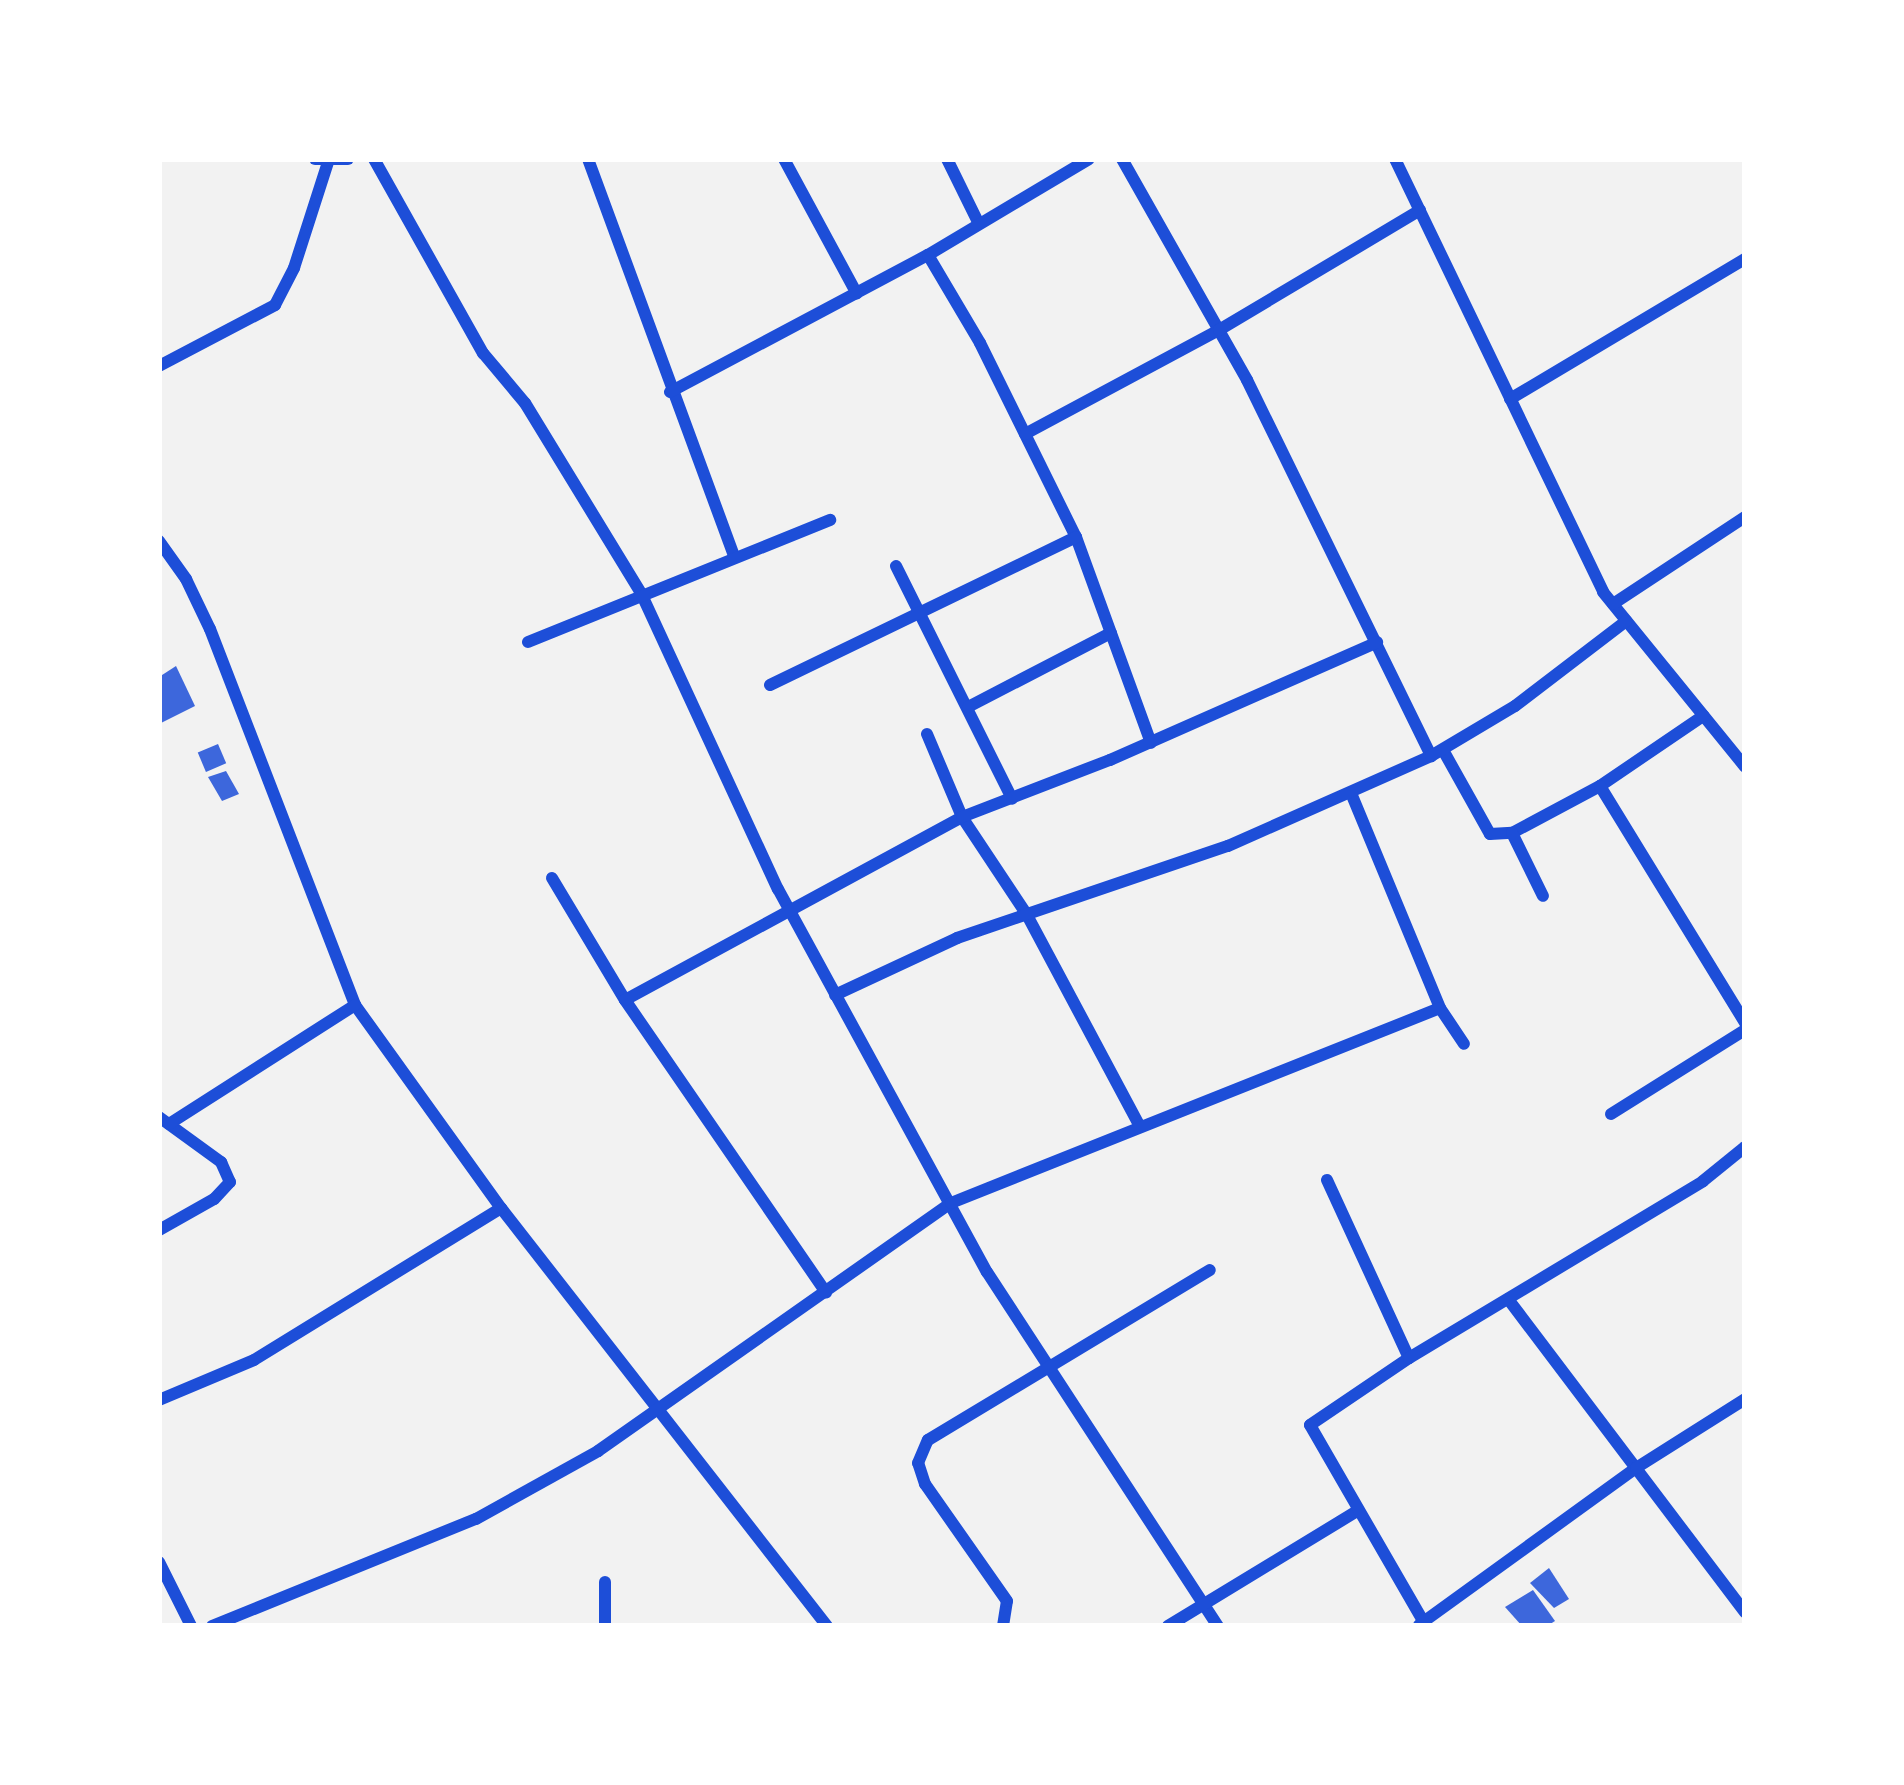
<!DOCTYPE html>
<style>
body{margin:0}
#map{position:relative;width:1904px;height:1785px;overflow:hidden;background:#f2f2f2;font-family:"Asap Condensed",sans-serif}
div>[style]{position:absolute}
.building>*{inset:0;background:#3d67dc;transform-origin:0 0}
.minor>*{height:12px;margin:-6px;padding:0 6px;transform-origin:6px;border-radius:6px;background:#1d4ed8}
span{translate:-50% -50%;white-space:nowrap;text-align:center;line-height:1.15;-webkit-text-stroke:12px #fff;paint-order:stroke}
.frame{position:absolute;inset:0;border:162px solid #fff;pointer-events:none}
</style>
<div id="map">
<div class="building">
<i style="clip-path:polygon(176px 666px,195px 706px,159px 724px,159px 677px)"></i>
<i style="left:218px;top:744px;width:21px;height:22px;rotate:67deg"></i>
<i style="clip-path:polygon(226px 771px,239px 794px,222px 801px,208px 777px)"></i>
<i style="clip-path:polygon(1549px 1568px,1569px 1599px,1554px 1608px,1530px 1583px)"></i>
<i style="clip-path:polygon(1533px 1590px,1555px 1621px,1547px 1626px,1522px 1626px,1505px 1607px)"></i>
</div>
<div class="minor">
<i style="left:315px;top:159px;width:33px"></i>
<i style="left:374px;top:159px;width:223px;rotate:60.7deg"></i>
<i style="left:483px;top:353px;width:65px;rotate:50deg"></i>
<i style="left:525px;top:403px;width:223px;rotate:58.6deg"></i>
<i style="left:641px;top:593px;width:326px;rotate:65.2deg"></i>
<i style="left:778px;top:889px;width:436px;rotate:61.4deg"></i>
<i style="left:987px;top:1272px;width:423px;rotate:56.9deg"></i>
<i style="left:588px;top:159px;width:423px;rotate:69.8deg"></i>
<i style="left:784px;top:159px;width:153px;rotate:61.6deg"></i>
<i style="left:947px;top:159px;width:72px;rotate:63.8deg"></i>
<i style="left:1122px;top:159px;width:254px;rotate:60.5deg"></i>
<i style="left:1247px;top:380px;width:419px;rotate:63.9deg"></i>
<i style="left:1395px;top:159px;width:480px;rotate:64.3deg"></i>
<i style="left:1603px;top:592px;width:225px;rotate:50.9deg"></i>
<i style="left:928px;top:255px;width:102px;rotate:59.4deg"></i>
<i style="left:980px;top:343px;width:216px;rotate:63.7deg"></i>
<i style="left:1076px;top:537px;width:219px;rotate:70deg"></i>
<i style="left:159px;top:366px;width:131px;rotate:-27.7deg"></i>
<i style="left:275px;top:305px;width:42px;rotate:-62.8deg"></i>
<i style="left:294px;top:268px;width:111px;rotate:-72.2deg"></i>
<i style="left:670px;top:392px;width:292px;rotate:-28deg"></i>
<i style="left:928px;top:255px;width:187px;rotate:-30.8deg"></i>
<i style="left:1510px;top:399px;width:274px;rotate:-30.8deg"></i>
<i style="left:1025px;top:434px;width:220px;rotate:-28.2deg"></i>
<i style="left:1219px;top:330px;width:234px;rotate:-30.8deg"></i>
<i style="left:159px;top:541px;width:47px;rotate:54.6deg"></i>
<i style="left:186px;top:579px;width:55px;rotate:64.4deg"></i>
<i style="left:210px;top:629px;width:403px;rotate:68.9deg"></i>
<i style="left:355px;top:1005px;width:250px;rotate:54.3deg"></i>
<i style="left:501px;top:1208px;width:530px;rotate:52.05deg"></i>
<i style="left:896px;top:566px;width:260px;rotate:63.5deg"></i>
<i style="left:1613px;top:604px;width:158px;rotate:-33.4deg"></i>
<i style="left:528px;top:642px;width:326px;rotate:-22deg"></i>
<i style="left:770px;top:685px;width:340px;rotate:-25.8deg"></i>
<i style="left:968px;top:707px;width:161px;rotate:-27.4deg"></i>
<i style="left:927px;top:734px;width:90px;rotate:67.1deg"></i>
<i style="left:962px;top:817px;width:118px;rotate:56.4deg"></i>
<i style="left:1027px;top:915px;width:240px;rotate:61.9deg"></i>
<i style="left:1443px;top:750px;width:96px;rotate:60.8deg"></i>
<i style="left:1490px;top:834px;width:22px;rotate:-3deg"></i>
<i style="left:1512px;top:833px;width:100px;rotate:-28.1deg"></i>
<i style="left:1600px;top:786px;width:125px;rotate:-34.2deg"></i>
<i style="left:1600px;top:786px;width:278px;rotate:58.5deg"></i>
<i style="left:1351px;top:793px;width:233px;rotate:67.5deg"></i>
<i style="left:1440px;top:1008px;width:43px;rotate:56.3deg"></i>
<i style="left:1512px;top:833px;width:70px;rotate:63.8deg"></i>
<i style="left:552px;top:878px;width:142px;rotate:59.1deg"></i>
<i style="left:625px;top:1000px;width:355px;rotate:55.5deg"></i>
<i style="left:835px;top:995px;width:135px;rotate:-25deg"></i>
<i style="left:957px;top:938px;width:286px;rotate:-18.8deg"></i>
<i style="left:1228px;top:846px;width:222px;rotate:-23.9deg"></i>
<i style="left:1431px;top:756px;width:98px;rotate:-30.8deg"></i>
<i style="left:1515px;top:706px;width:140px;rotate:-37.4deg"></i>
<i style="left:625px;top:1000px;width:383px;rotate:-28.5deg"></i>
<i style="left:962px;top:817px;width:159px;rotate:-21.1deg"></i>
<i style="left:1110px;top:760px;width:292px;rotate:-23.8deg"></i>
<i style="left:1611px;top:1114px;width:158px;rotate:-32.1deg"></i>
<i style="left:159px;top:1117px;width:77px;rotate:36deg"></i>
<i style="left:221px;top:1162px;width:22px;rotate:66deg"></i>
<i style="left:230px;top:1182px;width:23px;rotate:133deg"></i>
<i style="left:214px;top:1199px;width:63px;rotate:150.6deg"></i>
<i style="left:169px;top:1124px;width:221px;rotate:-32.6deg"></i>
<i style="left:1327px;top:1180px;width:196px;rotate:65.3deg"></i>
<i style="left:1508px;top:1299px;width:393px;rotate:52.9deg"></i>
<i style="left:159px;top:1400px;width:103px;rotate:-22.8deg"></i>
<i style="left:254px;top:1360px;width:290px;rotate:-31.6deg"></i>
<i style="left:159px;top:1562px;width:72px;rotate:63.4deg"></i>
<i style="left:605px;top:1582px;width:44px;rotate:90deg"></i>
<i style="left:1419px;top:1625px;width:268px;rotate:-35.9deg"></i>
<i style="left:1636px;top:1468px;width:129px;rotate:-32.3deg"></i>
<i style="left:212px;top:1626px;width:285px;rotate:-22.1deg"></i>
<i style="left:476px;top:1519px;width:140px;rotate:-29.1deg"></i>
<i style="left:598px;top:1451px;width:431px;rotate:-35.1deg"></i>
<i style="left:951px;top:1203px;width:526px;rotate:-21.74deg"></i>
<i style="left:1003px;top:1626px;width:25px;rotate:-81deg"></i>
<i style="left:1007px;top:1601px;width:143px;rotate:-125deg"></i>
<i style="left:925px;top:1484px;width:22px;rotate:-108deg"></i>
<i style="left:918px;top:1463px;width:25px;rotate:-67deg"></i>
<i style="left:928px;top:1440px;width:329px;rotate:-31.1deg"></i>
<i style="left:1168px;top:1626px;width:221px;rotate:-31.3deg"></i>
<i style="left:1426px;top:1626px;width:232px;rotate:-120deg"></i>
<i style="left:1310px;top:1425px;width:120px;rotate:-34.1deg"></i>
<i style="left:1409px;top:1358px;width:343px;rotate:-31deg"></i>
<i style="left:1703px;top:1181px;width:54px;rotate:-39deg"></i>
</div>
<div class="frame"></div>
</div>
